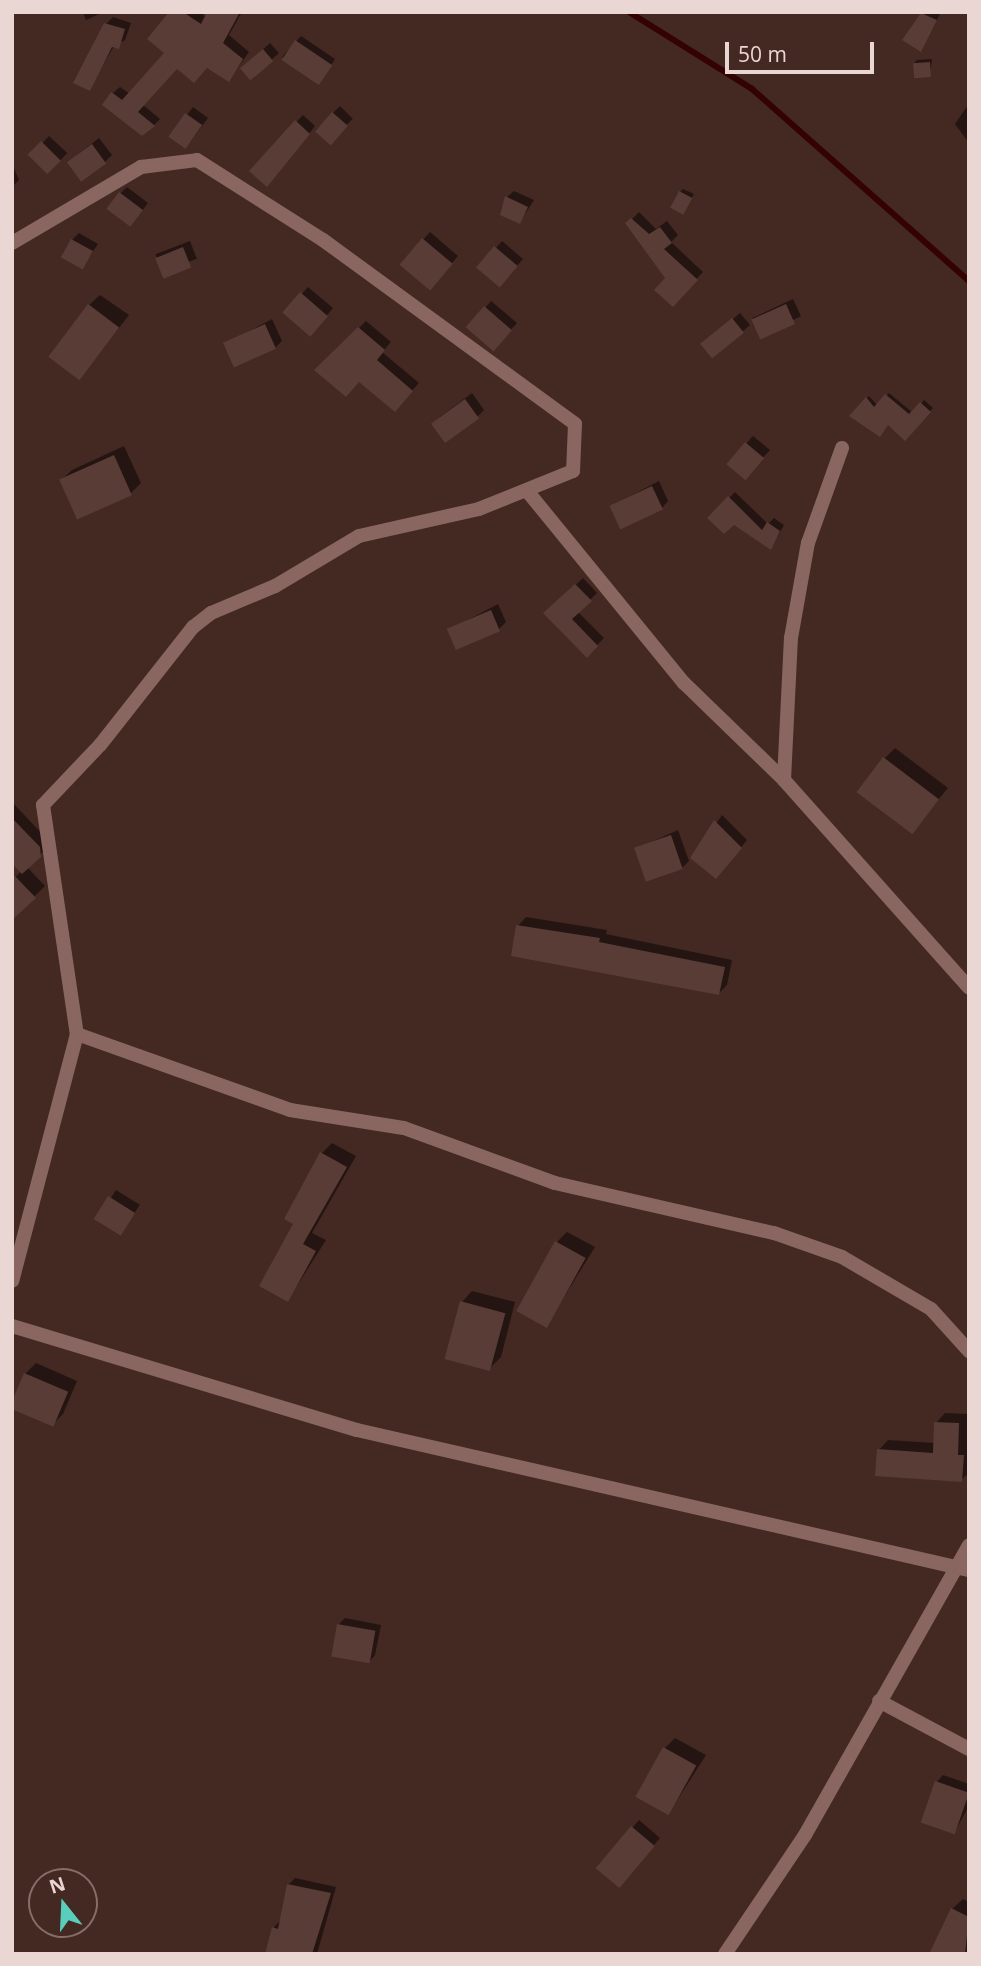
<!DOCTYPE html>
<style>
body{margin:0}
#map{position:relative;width:981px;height:1966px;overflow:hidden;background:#442822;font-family:"Open Sans",sans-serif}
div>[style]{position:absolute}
.shadow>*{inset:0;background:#0007;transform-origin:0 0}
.stream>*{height:6px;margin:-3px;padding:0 3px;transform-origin:3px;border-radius:3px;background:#340200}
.building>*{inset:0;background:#5a3c36;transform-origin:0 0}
.minor>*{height:14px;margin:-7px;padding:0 7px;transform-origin:7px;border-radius:7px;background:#896760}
span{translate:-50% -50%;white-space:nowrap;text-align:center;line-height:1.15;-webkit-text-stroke:7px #442822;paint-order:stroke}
.frame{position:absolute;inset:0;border:14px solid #ead6d2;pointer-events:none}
.north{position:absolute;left:28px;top:1868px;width:70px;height:70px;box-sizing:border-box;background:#442822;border:2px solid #866e68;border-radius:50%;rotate:342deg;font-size:19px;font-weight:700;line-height:28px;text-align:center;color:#ead6d2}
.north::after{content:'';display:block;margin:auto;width:24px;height:32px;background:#5acebd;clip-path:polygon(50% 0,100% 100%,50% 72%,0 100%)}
.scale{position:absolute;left:725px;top:42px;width:149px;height:32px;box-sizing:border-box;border:4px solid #ead6d2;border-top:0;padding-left:9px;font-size:21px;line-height:24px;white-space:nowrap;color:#ead6d2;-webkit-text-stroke:5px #442822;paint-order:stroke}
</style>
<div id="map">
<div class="shadow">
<i style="clip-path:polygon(83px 12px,104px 12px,86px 20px)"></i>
<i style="clip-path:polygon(172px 12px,200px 12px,206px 17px,209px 12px,242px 12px,229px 35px,249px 52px,229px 80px,208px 66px,177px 67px,143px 105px,160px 119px,154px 125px,113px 93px,120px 87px,130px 94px,167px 53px)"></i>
<i style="clip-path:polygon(924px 12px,941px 12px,923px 47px,904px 39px)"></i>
<i style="clip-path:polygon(113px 17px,131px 23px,125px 40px,114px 46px,89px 89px,106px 24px)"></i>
<i style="clip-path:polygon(301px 36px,335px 59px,324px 76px,282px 57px)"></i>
<i style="clip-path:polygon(270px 43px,279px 53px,251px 78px,249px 62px)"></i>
<i style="clip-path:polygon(932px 59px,930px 75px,914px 63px,917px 60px)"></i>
<i style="clip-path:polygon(968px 105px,969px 105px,969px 143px,955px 124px)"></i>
<i style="left:340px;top:106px;width:18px;height:34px;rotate:45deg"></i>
<i style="clip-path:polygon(193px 107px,208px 118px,191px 141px,170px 137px)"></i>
<i style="clip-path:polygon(303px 115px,315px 126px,274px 178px,251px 171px)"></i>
<i style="left:49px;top:136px;width:25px;height:27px;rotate:43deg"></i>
<i style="clip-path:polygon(99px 138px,112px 155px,105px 162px,76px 156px)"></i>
<i style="clip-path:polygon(12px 164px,19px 180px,12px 187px)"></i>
<i style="clip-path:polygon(127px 187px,148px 203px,137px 217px,120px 194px)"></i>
<i style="clip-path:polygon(683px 189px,694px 194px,683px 213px,680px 192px)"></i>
<i style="clip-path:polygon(514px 191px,534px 200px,520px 222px,507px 197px)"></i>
<i style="clip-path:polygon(639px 212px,656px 229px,667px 221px,678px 235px,671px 242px,703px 272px,672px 305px,667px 278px,628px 223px)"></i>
<i style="clip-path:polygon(430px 232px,458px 256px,437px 281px,402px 264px)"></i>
<i style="clip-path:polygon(79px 233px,98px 244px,82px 267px,72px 240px)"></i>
<i style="left:190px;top:241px;width:19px;height:37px;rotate:69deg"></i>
<i style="clip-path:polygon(502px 241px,523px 259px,506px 278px,496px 248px)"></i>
<i style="clip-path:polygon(308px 287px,333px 308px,317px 327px,302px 294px)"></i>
<i style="clip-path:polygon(100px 295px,129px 315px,80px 378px,89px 305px)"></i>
<i style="left:793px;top:299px;width:19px;height:45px;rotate:65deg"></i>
<i style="clip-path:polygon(491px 301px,517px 323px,500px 342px,485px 308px)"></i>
<i style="clip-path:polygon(740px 313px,750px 325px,713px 357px,710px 339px)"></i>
<i style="clip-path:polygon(272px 319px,282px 341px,275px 348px,225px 344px)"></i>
<i style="clip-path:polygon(366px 321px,391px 342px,382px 352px,419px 383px,401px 403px,360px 381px,317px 370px)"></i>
<i style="clip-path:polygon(472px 393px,484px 410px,478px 416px,440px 417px)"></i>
<i style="clip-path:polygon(889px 393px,913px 413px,924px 400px,933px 408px,905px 439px,888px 423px,851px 415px,869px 396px,878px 406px)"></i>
<i style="clip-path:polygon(753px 436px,770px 450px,751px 471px,728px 464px)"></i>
<i style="clip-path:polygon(124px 446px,141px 483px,131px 493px,61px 480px,72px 470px)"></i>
<i style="clip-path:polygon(659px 481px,668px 501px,662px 508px,611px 506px)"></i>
<i style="clip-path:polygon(735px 492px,768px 524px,774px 518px,784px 525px,771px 548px,734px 522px,709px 518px)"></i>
<i style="clip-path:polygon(583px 578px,597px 593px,578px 612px,604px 638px,587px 655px,546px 613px)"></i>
<i style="clip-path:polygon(498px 604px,506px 622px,499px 629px,449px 630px)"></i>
<i style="clip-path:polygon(895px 748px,948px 788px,912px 831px,884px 759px)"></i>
<i style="clip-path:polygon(12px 802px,47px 839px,48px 847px,27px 867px,45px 886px,12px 918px,12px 880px,22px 871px,12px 861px)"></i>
<i style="clip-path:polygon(722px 815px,747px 840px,723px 870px,693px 857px)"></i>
<i style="clip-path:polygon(678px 830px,689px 861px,682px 868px,636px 849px)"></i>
<i style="clip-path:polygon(526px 917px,607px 930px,606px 934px,732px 960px,727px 985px,719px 993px,518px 926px)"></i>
<i style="clip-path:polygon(332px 1143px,356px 1156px,312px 1233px,326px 1240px,288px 1300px,295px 1224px,322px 1153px)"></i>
<i style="left:116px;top:1190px;width:28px;height:35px;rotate:32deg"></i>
<i style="clip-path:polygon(567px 1232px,595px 1247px,546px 1326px,557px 1242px)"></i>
<i style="clip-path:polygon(472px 1291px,515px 1302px,501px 1357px,490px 1368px,462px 1302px)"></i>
<i style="clip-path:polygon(36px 1363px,77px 1381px,63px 1414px,53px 1424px,12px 1407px,25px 1374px)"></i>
<i style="clip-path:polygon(945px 1413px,968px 1414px,969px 1473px,961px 1480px,879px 1450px,888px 1440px,935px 1443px,936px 1423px)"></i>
<i style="clip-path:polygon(345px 1618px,381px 1625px,375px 1655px,369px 1662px,338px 1625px)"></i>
<i style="clip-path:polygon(675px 1738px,706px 1755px,669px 1813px,665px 1748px)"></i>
<i style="clip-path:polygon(943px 1775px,969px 1784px,969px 1806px,954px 1833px,937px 1782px)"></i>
<i style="clip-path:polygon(639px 1820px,660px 1838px,625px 1879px,597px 1868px)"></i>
<i style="clip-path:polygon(295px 1878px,336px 1887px,317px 1954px,267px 1954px,273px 1928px,281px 1920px,288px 1885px)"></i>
<i style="clip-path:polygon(963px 1899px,969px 1902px,969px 1954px,931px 1954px,952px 1909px)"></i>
</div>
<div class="stream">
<i style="left:629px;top:12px;width:145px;rotate:32deg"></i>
<i style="left:752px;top:89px;width:290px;rotate:41.5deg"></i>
</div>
<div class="building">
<i style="clip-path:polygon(169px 12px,183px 12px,201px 24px,207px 12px,240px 12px,223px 43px,243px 59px,229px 82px,207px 68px,194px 83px,177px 69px,138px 112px,155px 126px,142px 136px,102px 105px,111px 92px,122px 100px,164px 53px,147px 39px)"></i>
<i style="clip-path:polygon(921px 13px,937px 20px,921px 52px,902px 40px)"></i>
<i style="clip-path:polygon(104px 23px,125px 29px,119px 49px,112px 47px,90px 91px,73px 83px)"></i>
<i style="left:295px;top:40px;width:45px;height:24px;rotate:34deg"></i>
<i style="left:263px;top:49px;width:16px;height:30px;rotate:50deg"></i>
<i style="left:930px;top:62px;width:15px;height:17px;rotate:86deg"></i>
<i style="left:332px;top:112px;width:21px;height:26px;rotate:41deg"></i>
<i style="left:185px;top:113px;width:21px;height:29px;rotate:35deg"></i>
<i style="clip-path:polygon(295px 120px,310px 134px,267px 187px,249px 171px)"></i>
<i style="left:41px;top:141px;width:28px;height:19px;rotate:45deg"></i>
<i style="left:92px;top:144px;width:24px;height:31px;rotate:54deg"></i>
<i style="left:679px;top:191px;width:15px;height:19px;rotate:28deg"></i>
<i style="left:119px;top:192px;width:30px;height:21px;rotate:37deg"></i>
<i style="clip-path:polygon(505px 196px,528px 207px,520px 224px,500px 215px)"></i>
<i style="clip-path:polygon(631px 218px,649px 234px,660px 227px,672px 243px,664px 249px,698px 280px,673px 307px,654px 290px,665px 278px,625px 223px)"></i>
<i style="left:422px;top:238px;width:40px;height:35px;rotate:40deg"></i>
<i style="left:71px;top:239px;width:25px;height:21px;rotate:29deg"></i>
<i style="left:494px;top:246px;width:31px;height:28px;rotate:40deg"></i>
<i style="left:183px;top:247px;width:22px;height:30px;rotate:68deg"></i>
<i style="left:300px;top:292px;width:37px;height:27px;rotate:41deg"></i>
<i style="left:88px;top:304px;width:39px;height:66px;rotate:37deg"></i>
<i style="left:786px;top:304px;width:22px;height:38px;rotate:66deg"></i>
<i style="left:484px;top:306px;width:37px;height:28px;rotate:41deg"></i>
<i style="left:732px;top:318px;width:19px;height:41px;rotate:51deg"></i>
<i style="left:265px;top:324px;width:27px;height:46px;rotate:66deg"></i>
<i style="clip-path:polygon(358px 327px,385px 350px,377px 360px,413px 391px,395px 412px,359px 382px,346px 397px,314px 370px)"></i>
<i style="clip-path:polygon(885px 394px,909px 414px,920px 402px,931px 412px,905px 441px,888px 425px,880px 437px,849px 416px,866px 397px,874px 407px)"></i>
<i style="left:465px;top:399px;width:24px;height:42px;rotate:54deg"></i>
<i style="left:745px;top:442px;width:25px;height:29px;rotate:40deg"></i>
<i style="left:114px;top:455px;width:44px;height:60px;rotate:66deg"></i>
<i style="left:652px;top:486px;width:26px;height:47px;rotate:65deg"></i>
<i style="clip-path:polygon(728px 496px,762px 530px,767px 522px,780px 531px,771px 550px,734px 525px,724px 534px,707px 518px)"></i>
<i style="clip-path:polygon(575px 584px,592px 601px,572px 619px,598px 646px,587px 658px,543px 613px)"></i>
<i style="left:491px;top:610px;width:23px;height:48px;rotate:67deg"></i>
<i style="left:883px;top:757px;width:70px;height:44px;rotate:37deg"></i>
<i style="clip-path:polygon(12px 818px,40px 847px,41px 857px,22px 874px,12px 864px)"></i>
<i style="clip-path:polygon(714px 820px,742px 848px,716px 879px,690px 858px)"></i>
<i style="left:671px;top:835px;width:36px;height:39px;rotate:71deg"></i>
<i style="clip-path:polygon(12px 873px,36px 898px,12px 920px)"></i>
<i style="clip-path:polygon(516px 925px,600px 938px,599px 942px,725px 967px,719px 995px,511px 956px)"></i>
<i style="clip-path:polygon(320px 1152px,347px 1167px,303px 1244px,316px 1251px,288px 1302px,259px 1286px,293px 1224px,284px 1219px)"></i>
<i style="left:108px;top:1196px;width:32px;height:27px;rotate:32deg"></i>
<i style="left:555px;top:1241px;width:35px;height:80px;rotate:29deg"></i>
<i style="left:460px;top:1301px;width:47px;height:60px;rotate:15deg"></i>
<i style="left:24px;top:1373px;width:48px;height:38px;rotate:23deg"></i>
<i style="clip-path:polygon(934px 1422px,959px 1423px,958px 1455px,964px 1455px,962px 1482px,875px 1476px,877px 1449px,933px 1453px)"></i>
<i style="left:337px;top:1624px;width:39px;height:33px;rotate:10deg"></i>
<i style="left:663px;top:1747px;width:38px;height:57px;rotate:29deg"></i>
<i style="left:935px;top:1781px;width:36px;height:44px;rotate:19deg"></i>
<i style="left:631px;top:1826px;width:31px;height:55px;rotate:40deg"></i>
<i style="clip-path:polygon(287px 1884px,331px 1893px,312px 1954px,265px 1954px,272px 1927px,278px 1929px)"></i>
<i style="clip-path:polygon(951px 1908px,969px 1917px,965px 1954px,929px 1954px)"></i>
</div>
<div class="minor">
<i style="left:12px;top:243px;width:150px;rotate:-30.5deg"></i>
<i style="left:141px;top:167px;width:56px;rotate:-7.1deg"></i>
<i style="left:197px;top:160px;width:149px;rotate:32.4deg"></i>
<i style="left:323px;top:240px;width:312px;rotate:36.1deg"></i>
<i style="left:575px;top:424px;width:47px;rotate:92.4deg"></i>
<i style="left:573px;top:471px;width:101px;rotate:158deg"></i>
<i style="left:479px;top:509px;width:123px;rotate:167.3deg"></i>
<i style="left:359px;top:536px;width:98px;rotate:149.2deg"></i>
<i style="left:275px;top:586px;width:69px;rotate:157.1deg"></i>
<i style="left:211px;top:613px;width:23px;rotate:142deg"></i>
<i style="left:193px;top:627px;width:150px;rotate:128.2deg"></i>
<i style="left:100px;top:745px;width:83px;rotate:133.5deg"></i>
<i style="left:43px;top:805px;width:232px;rotate:81.6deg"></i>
<i style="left:77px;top:1034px;width:255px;rotate:104.7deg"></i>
<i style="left:528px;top:492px;width:247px;rotate:50.8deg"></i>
<i style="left:684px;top:683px;width:139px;rotate:44.1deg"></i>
<i style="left:784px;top:780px;width:278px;rotate:48.3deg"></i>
<i style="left:784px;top:780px;width:142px;rotate:-87.2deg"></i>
<i style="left:791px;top:638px;width:97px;rotate:-79.9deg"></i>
<i style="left:808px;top:543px;width:101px;rotate:-70.3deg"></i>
<i style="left:77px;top:1034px;width:226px;rotate:19.6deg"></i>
<i style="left:290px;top:1110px;width:115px;rotate:9deg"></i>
<i style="left:404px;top:1128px;width:161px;rotate:20deg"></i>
<i style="left:555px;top:1183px;width:225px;rotate:12.9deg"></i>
<i style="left:774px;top:1233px;width:72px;rotate:19.4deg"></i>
<i style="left:842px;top:1257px;width:103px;rotate:30.3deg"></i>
<i style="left:931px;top:1309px;width:57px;rotate:47.9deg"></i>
<i style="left:12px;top:1326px;width:360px;rotate:16.8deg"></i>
<i style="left:357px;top:1430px;width:628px;rotate:12.89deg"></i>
<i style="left:879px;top:1701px;width:102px;rotate:28.1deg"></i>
<i style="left:725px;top:1954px;width:143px;rotate:-56.1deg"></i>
<i style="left:805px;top:1835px;width:333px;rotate:-60.5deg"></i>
</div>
<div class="frame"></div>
<div class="north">N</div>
<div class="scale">50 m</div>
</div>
